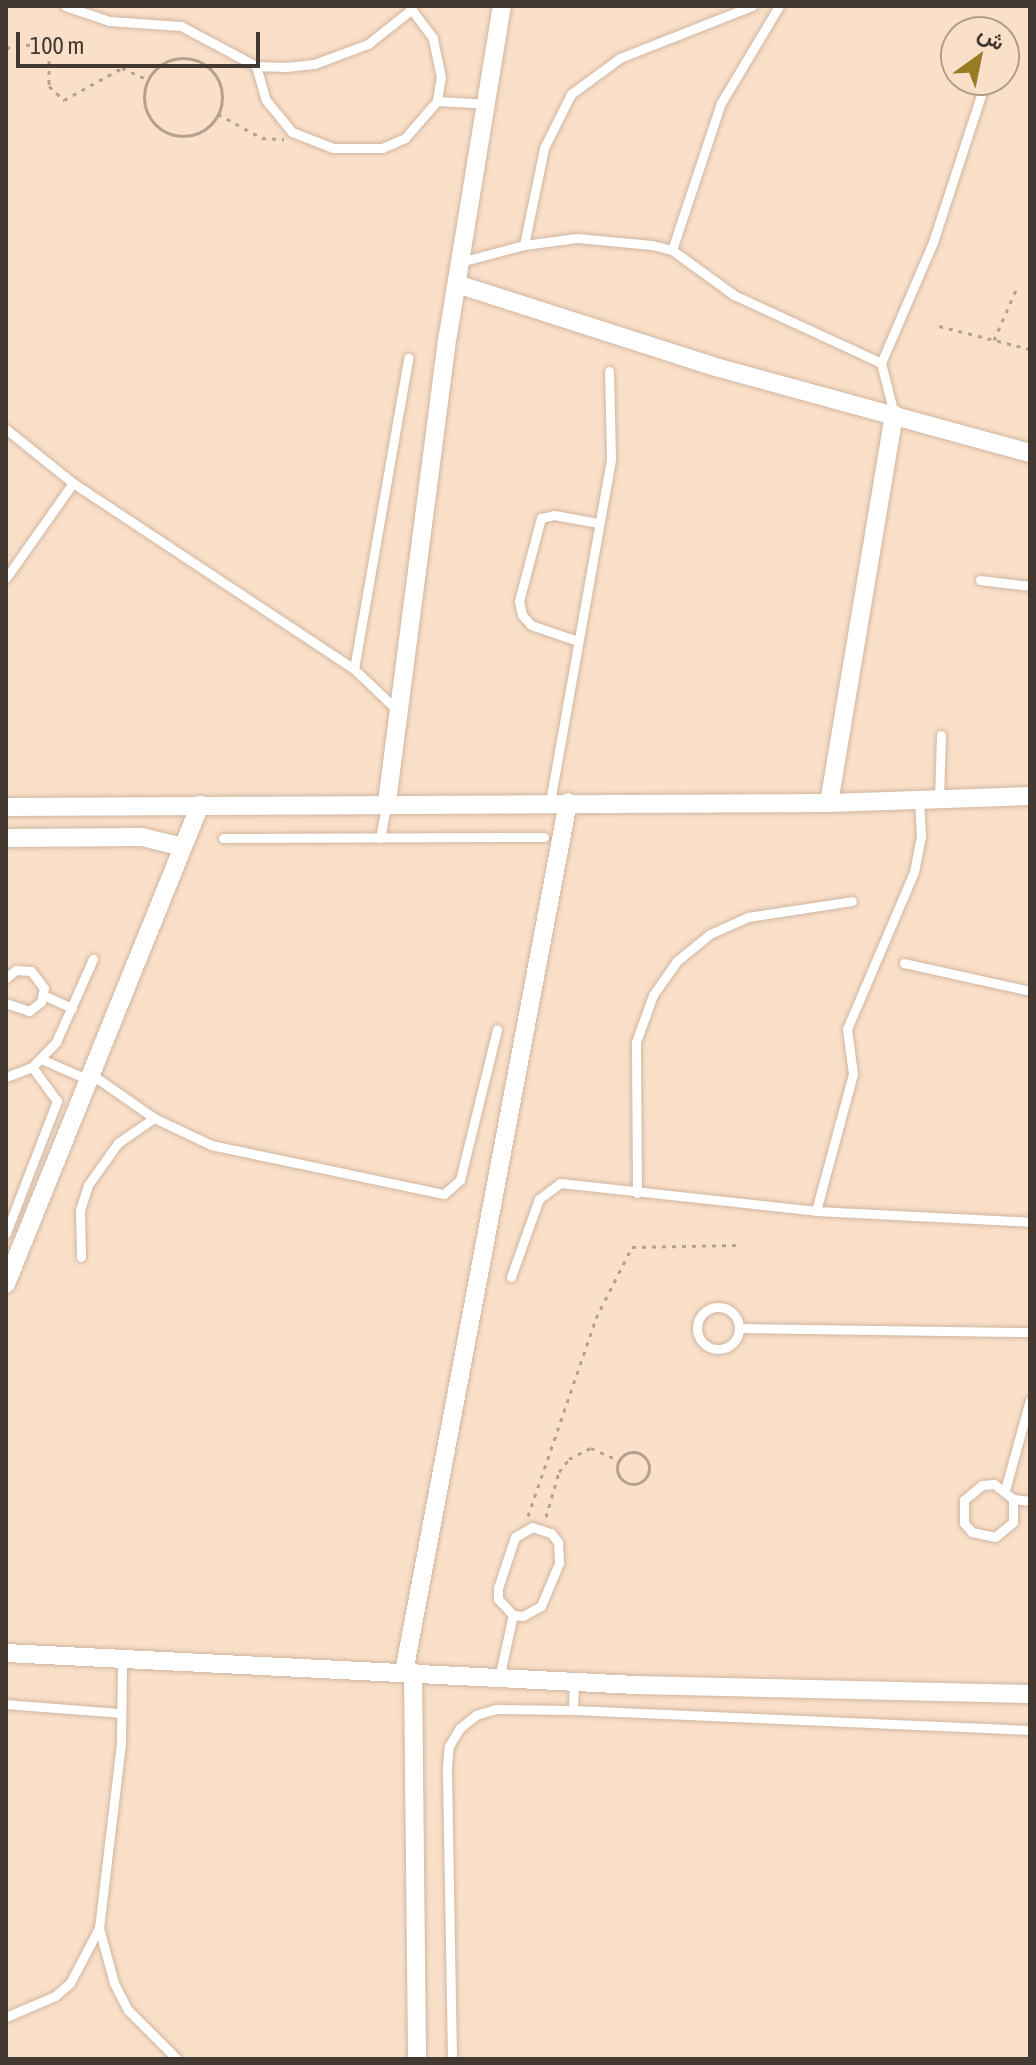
<!DOCTYPE html>
<meta charset="utf-8">
<style>
body{margin:0}
#map{position:relative;width:1036px;height:2065px;overflow:hidden;background:#fadfc9;font-family:"Asap Condensed",Vazirmatn,sans-serif}
div>[style]{position:absolute}
.path>*{height:3px;margin-top:-1.5px;transform-origin:0;background:repeating-linear-gradient(90deg,#b6a190 0 4px,transparent 0 10px)}
.path>.ring{margin:-1.5px;padding:0;box-sizing:content-box;background:none;border:3px solid #b6a190;border-radius:50%}
.roads{filter:drop-shadow(0 0 2px #d0b6a1) drop-shadow(0 0 2px #d0b6a1)}
.service>*{height:9px;margin:-4.5px;padding:0 4.5px;transform-origin:4.5px;border-radius:4.5px;background:#fff}
.service>.ring{margin:-4.5px;padding:0;box-sizing:content-box;background:none;border:9px solid #fff;border-radius:50%}
.minor>*{height:18px;margin:-9px;padding:0 9px;transform-origin:9px;border-radius:9px;background:#fff}
span{translate:-50% -50%;white-space:nowrap;text-align:center;line-height:1.15;-webkit-text-stroke:8px #fadfc9;paint-order:stroke}
.frame{position:absolute;inset:0;border:8px solid #443930;pointer-events:none}
.north{position:absolute;left:940px;top:16px;width:80px;height:80px;box-sizing:border-box;background:#fadfc9;border:2px solid #b19d8c;border-radius:50%;rotate:33deg;font-size:22px;font-weight:700;line-height:32px;text-align:center;color:#443930}
.north::after{content:'';display:block;margin:auto;width:28px;height:36px;background:#997b24;clip-path:polygon(50% 0,100% 100%,50% 72%,0 100%)}
.scale{position:absolute;left:16px;top:32px;width:244px;height:36px;box-sizing:border-box;border:4px solid #443930;border-top:0;padding-left:10px;font-size:24px;line-height:28px;white-space:nowrap;color:#443930;-webkit-text-stroke:6px #fadfc9;paint-order:stroke}
</style>
<div id="map">
<div class="path">
<i style="left:6px;top:48px;width:30px;rotate:-8deg"></i>
<i style="left:36px;top:44px;width:14px;rotate:25deg"></i>
<i style="left:49px;top:50px;width:36px;rotate:90deg"></i>
<i style="left:49px;top:86px;width:21px;rotate:43deg"></i>
<i style="left:64px;top:100px;width:66px;rotate:-28.9deg"></i>
<i style="left:122px;top:68px;width:30px;rotate:24deg"></i>
<i class="ring" style="left:144px;top:58px;width:75px;height:75px"></i>
<i style="left:218px;top:114px;width:50px;rotate:28.6deg"></i>
<i style="left:262px;top:138px;width:22px;rotate:3deg"></i>
<i style="left:939px;top:326px;width:94px;rotate:14.2deg"></i>
<i style="left:994px;top:340px;width:55px;rotate:-66.3deg"></i>
<i class="ring" style="left:617px;top:1452px;width:29px;height:29px"></i>
<i style="left:528px;top:1516px;width:209px;rotate:-71deg"></i>
<i style="left:596px;top:1318px;width:80px;rotate:-63.1deg"></i>
<i style="left:632px;top:1247px;width:106px;rotate:-1.1deg"></i>
<i style="left:546px;top:1517px;width:47px;rotate:-73.9deg"></i>
<i style="left:559px;top:1472px;width:16px;rotate:-52deg"></i>
<i style="left:569px;top:1459px;width:25px;rotate:-27deg"></i>
<i style="left:591px;top:1448px;width:30px;rotate:24deg"></i>
</div>
<div class="roads">
<div class="service">
<i style="left:65px;top:6px;width:46px;rotate:18.8deg"></i>
<i style="left:109px;top:21px;width:72px;rotate:4deg"></i>
<i style="left:181px;top:26px;width:85px;rotate:28.1deg"></i>
<i style="left:256px;top:66px;width:30px;rotate:2deg"></i>
<i style="left:286px;top:67px;width:28px;rotate:-6deg"></i>
<i style="left:314px;top:64px;width:58px;rotate:-20.3deg"></i>
<i style="left:368px;top:44px;width:56px;rotate:-38.5deg"></i>
<i style="left:256px;top:66px;width:35px;rotate:74deg"></i>
<i style="left:266px;top:100px;width:41px;rotate:50.9deg"></i>
<i style="left:292px;top:132px;width:44px;rotate:21.3deg"></i>
<i style="left:333px;top:148px;width:49px"></i>
<i style="left:382px;top:148px;width:25px;rotate:-23deg"></i>
<i style="left:405px;top:138px;width:49px;rotate:-49.1deg"></i>
<i style="left:437px;top:101px;width:24px;rotate:-81deg"></i>
<i style="left:441px;top:77px;width:40px;rotate:-102deg"></i>
<i style="left:433px;top:38px;width:39px;rotate:-127deg"></i>
<i style="left:437px;top:101px;width:52px;rotate:3.3deg"></i>
<i style="left:524px;top:245px;width:99px;rotate:-78.3deg"></i>
<i style="left:544px;top:148px;width:60px;rotate:-63.4deg"></i>
<i style="left:571px;top:94px;width:61px;rotate:-36.3deg"></i>
<i style="left:620px;top:58px;width:142px;rotate:-21.5deg"></i>
<i style="left:672px;top:250px;width:155px;rotate:-71.6deg"></i>
<i style="left:721px;top:103px;width:113px;rotate:-59.1deg"></i>
<i style="left:460px;top:262px;width:66px;rotate:-14.9deg"></i>
<i style="left:524px;top:245px;width:53px;rotate:-7.5deg"></i>
<i style="left:577px;top:238px;width:75px;rotate:5.3deg"></i>
<i style="left:652px;top:245px;width:21px;rotate:14deg"></i>
<i style="left:672px;top:250px;width:77px;rotate:36deg"></i>
<i style="left:734px;top:295px;width:162px;rotate:24.8deg"></i>
<i style="left:894px;top:414px;width:53px;rotate:-104.3deg"></i>
<i style="left:881px;top:363px;width:132px;rotate:-66.7deg"></i>
<i style="left:933px;top:242px;width:170px;rotate:-71.9deg"></i>
<i style="left:6px;top:429px;width:86px;rotate:38.9deg"></i>
<i style="left:73px;top:483px;width:337px;rotate:33.5deg"></i>
<i style="left:354px;top:669px;width:58px;rotate:43.6deg"></i>
<i style="left:6px;top:578px;width:116px;rotate:-54.8deg"></i>
<i style="left:980px;top:580px;width:50px;rotate:6.8deg"></i>
<i style="left:575px;top:640px;width:46px;rotate:-161.2deg"></i>
<i style="left:531px;top:625px;width:13px;rotate:-132deg"></i>
<i style="left:522px;top:615px;width:14px;rotate:-102deg"></i>
<i style="left:519px;top:601px;width:86px;rotate:-75.2deg"></i>
<i style="left:541px;top:518px;width:13px;rotate:-13deg"></i>
<i style="left:554px;top:515px;width:45px;rotate:10.3deg"></i>
<i style="left:354px;top:669px;width:316px;rotate:-80.1deg"></i>
<i style="left:939px;top:799px;width:64px;rotate:-88.2deg"></i>
<i style="left:550px;top:802px;width:349px;rotate:-79.9deg"></i>
<i style="left:611px;top:458px;width:87px;rotate:-91.3deg"></i>
<i style="left:223px;top:838px;width:321px;rotate:-0.2deg"></i>
<i style="left:380px;top:838px;width:33px;rotate:-79deg"></i>
<i style="left:904px;top:963px;width:129px;rotate:12.5deg"></i>
<i style="left:6px;top:978px;width:13px;rotate:-39deg"></i>
<i style="left:16px;top:970px;width:15px;rotate:4deg"></i>
<i style="left:31px;top:971px;width:21px;rotate:53deg"></i>
<i style="left:44px;top:988px;width:14px;rotate:102deg"></i>
<i style="left:41px;top:1002px;width:15px;rotate:143deg"></i>
<i style="left:29px;top:1011px;width:24px;rotate:-161deg"></i>
<i style="left:43px;top:995px;width:32px;rotate:24deg"></i>
<i style="left:41px;top:1059px;width:52px;rotate:23.6deg"></i>
<i style="left:91px;top:1074px;width:77px;rotate:34.9deg"></i>
<i style="left:154px;top:1118px;width:63px;rotate:25.3deg"></i>
<i style="left:211px;top:1145px;width:238px;rotate:11.9deg"></i>
<i style="left:444px;top:1194px;width:21px;rotate:-41deg"></i>
<i style="left:460px;top:1180px;width:155px;rotate:-76.2deg"></i>
<i style="left:6px;top:1077px;width:28px;rotate:-21deg"></i>
<i style="left:32px;top:1067px;width:35px;rotate:-46deg"></i>
<i style="left:56px;top:1042px;width:91px;rotate:-66deg"></i>
<i style="left:637px;top:1193px;width:151px;rotate:-90.4deg"></i>
<i style="left:636px;top:1042px;width:50px;rotate:-70.1deg"></i>
<i style="left:653px;top:995px;width:42px;rotate:-54.8deg"></i>
<i style="left:677px;top:961px;width:43px;rotate:-39.3deg"></i>
<i style="left:710px;top:934px;width:42px;rotate:-24.1deg"></i>
<i style="left:748px;top:917px;width:105px;rotate:-8.7deg"></i>
<i style="left:816px;top:1211px;width:142px;rotate:-74.9deg"></i>
<i style="left:853px;top:1074px;width:45px;rotate:-97.6deg"></i>
<i style="left:847px;top:1029px;width:171px;rotate:-66.9deg"></i>
<i style="left:914px;top:872px;width:36px;rotate:-79deg"></i>
<i style="left:921px;top:837px;width:38px;rotate:-93deg"></i>
<i style="left:6px;top:1233px;width:142px;rotate:-68.9deg"></i>
<i style="left:57px;top:1101px;width:42px;rotate:-126.3deg"></i>
<i style="left:81px;top:1257px;width:47px;rotate:-91.2deg"></i>
<i style="left:80px;top:1210px;width:26px;rotate:-72deg"></i>
<i style="left:88px;top:1185px;width:52px;rotate:-54.5deg"></i>
<i style="left:118px;top:1143px;width:44px;rotate:-34.8deg"></i>
<i style="left:511px;top:1277px;width:83px;rotate:-70.3deg"></i>
<i style="left:539px;top:1199px;width:26px;rotate:-37deg"></i>
<i style="left:560px;top:1183px;width:258px;rotate:6.2deg"></i>
<i style="left:816px;top:1211px;width:214px;rotate:2.9deg"></i>
<i class="ring" style="left:697px;top:1307px;width:33px;height:33px"></i>
<i style="left:739px;top:1328px;width:291px;rotate:0.8deg"></i>
<i style="left:1005px;top:1490px;width:93px;rotate:-74.5deg"></i>
<i style="left:1013px;top:1499px;width:23px;rotate:90deg"></i>
<i style="left:1013px;top:1522px;width:23px;rotate:140deg"></i>
<i style="left:995px;top:1537px;width:24px;rotate:-168deg"></i>
<i style="left:972px;top:1532px;width:12px;rotate:-132deg"></i>
<i style="left:964px;top:1523px;width:23px;rotate:-90deg"></i>
<i style="left:964px;top:1500px;width:23px;rotate:-40deg"></i>
<i style="left:982px;top:1485px;width:12px;rotate:-5deg"></i>
<i style="left:994px;top:1484px;width:24px;rotate:38deg"></i>
<i style="left:1013px;top:1499px;width:17px;rotate:7deg"></i>
<i style="left:532px;top:1527px;width:20px;rotate:18deg"></i>
<i style="left:551px;top:1533px;width:11px;rotate:52deg"></i>
<i style="left:558px;top:1542px;width:21px;rotate:87deg"></i>
<i style="left:559px;top:1563px;width:47px;rotate:112.7deg"></i>
<i style="left:541px;top:1606px;width:21px;rotate:151deg"></i>
<i style="left:523px;top:1616px;width:10px;rotate:-174deg"></i>
<i style="left:513px;top:1615px;width:22px;rotate:-133deg"></i>
<i style="left:498px;top:1599px;width:11px;rotate:-90deg"></i>
<i style="left:498px;top:1588px;width:54px;rotate:-71.6deg"></i>
<i style="left:515px;top:1537px;width:20px;rotate:-30deg"></i>
<i style="left:499px;top:1678px;width:65px;rotate:-77.5deg"></i>
<i style="left:6px;top:1704px;width:115px;rotate:4.5deg"></i>
<i style="left:573px;top:1710px;width:28px;rotate:-88deg"></i>
<i style="left:99px;top:1928px;width:57px;rotate:74.7deg"></i>
<i style="left:114px;top:1983px;width:30px;rotate:63deg"></i>
<i style="left:128px;top:2010px;width:69px;rotate:45deg"></i>
<i style="left:6px;top:2017px;width:53px;rotate:-23.2deg"></i>
<i style="left:55px;top:1996px;width:20px;rotate:-41deg"></i>
<i style="left:70px;top:1983px;width:62px;rotate:-62.2deg"></i>
<i style="left:99px;top:1928px;width:185px;rotate:-83.2deg"></i>
<i style="left:121px;top:1744px;width:85px;rotate:-89.3deg"></i>
<i style="left:452px;top:2059px;width:292px;rotate:-91deg"></i>
<i style="left:447px;top:1767px;width:21px;rotate:-85deg"></i>
<i style="left:449px;top:1746px;width:21px;rotate:-59deg"></i>
<i style="left:460px;top:1728px;width:21px;rotate:-39deg"></i>
<i style="left:476px;top:1715px;width:21px;rotate:-17deg"></i>
<i style="left:496px;top:1709px;width:77px;rotate:0.7deg"></i>
<i style="left:573px;top:1710px;width:457px;rotate:2.5deg"></i>
</div>
<div class="minor">
<i style="left:457px;top:284px;width:268px;rotate:17.8deg"></i>
<i style="left:712px;top:366px;width:330px;rotate:15.3deg"></i>
<i style="left:387px;top:802px;width:471px;rotate:-82.6deg"></i>
<i style="left:448px;top:335px;width:333px;rotate:-80.7deg"></i>
<i style="left:829px;top:803px;width:394px;rotate:-80.5deg"></i>
<i style="left:6px;top:807px;width:823px;rotate:-0.28deg"></i>
<i style="left:829px;top:803px;width:201px;rotate:-2deg"></i>
<i style="left:6px;top:838px;width:136px;rotate:-0.4deg"></i>
<i style="left:142px;top:837px;width:42px;rotate:13.7deg"></i>
<i style="left:6px;top:1284px;width:517px;rotate:-67.95deg"></i>
<i style="left:6px;top:1653px;width:630px;rotate:2.91deg"></i>
<i style="left:635px;top:1685px;width:395px;rotate:1.3deg"></i>
<i style="left:404px;top:1672px;width:885px;rotate:-79.32deg"></i>
<i style="left:413px;top:1672px;width:387px;rotate:89.4deg"></i>
</div>
</div>
<div class="frame"></div>
<div class="north">ش</div>
<div class="scale">100 m</div>
</div>
